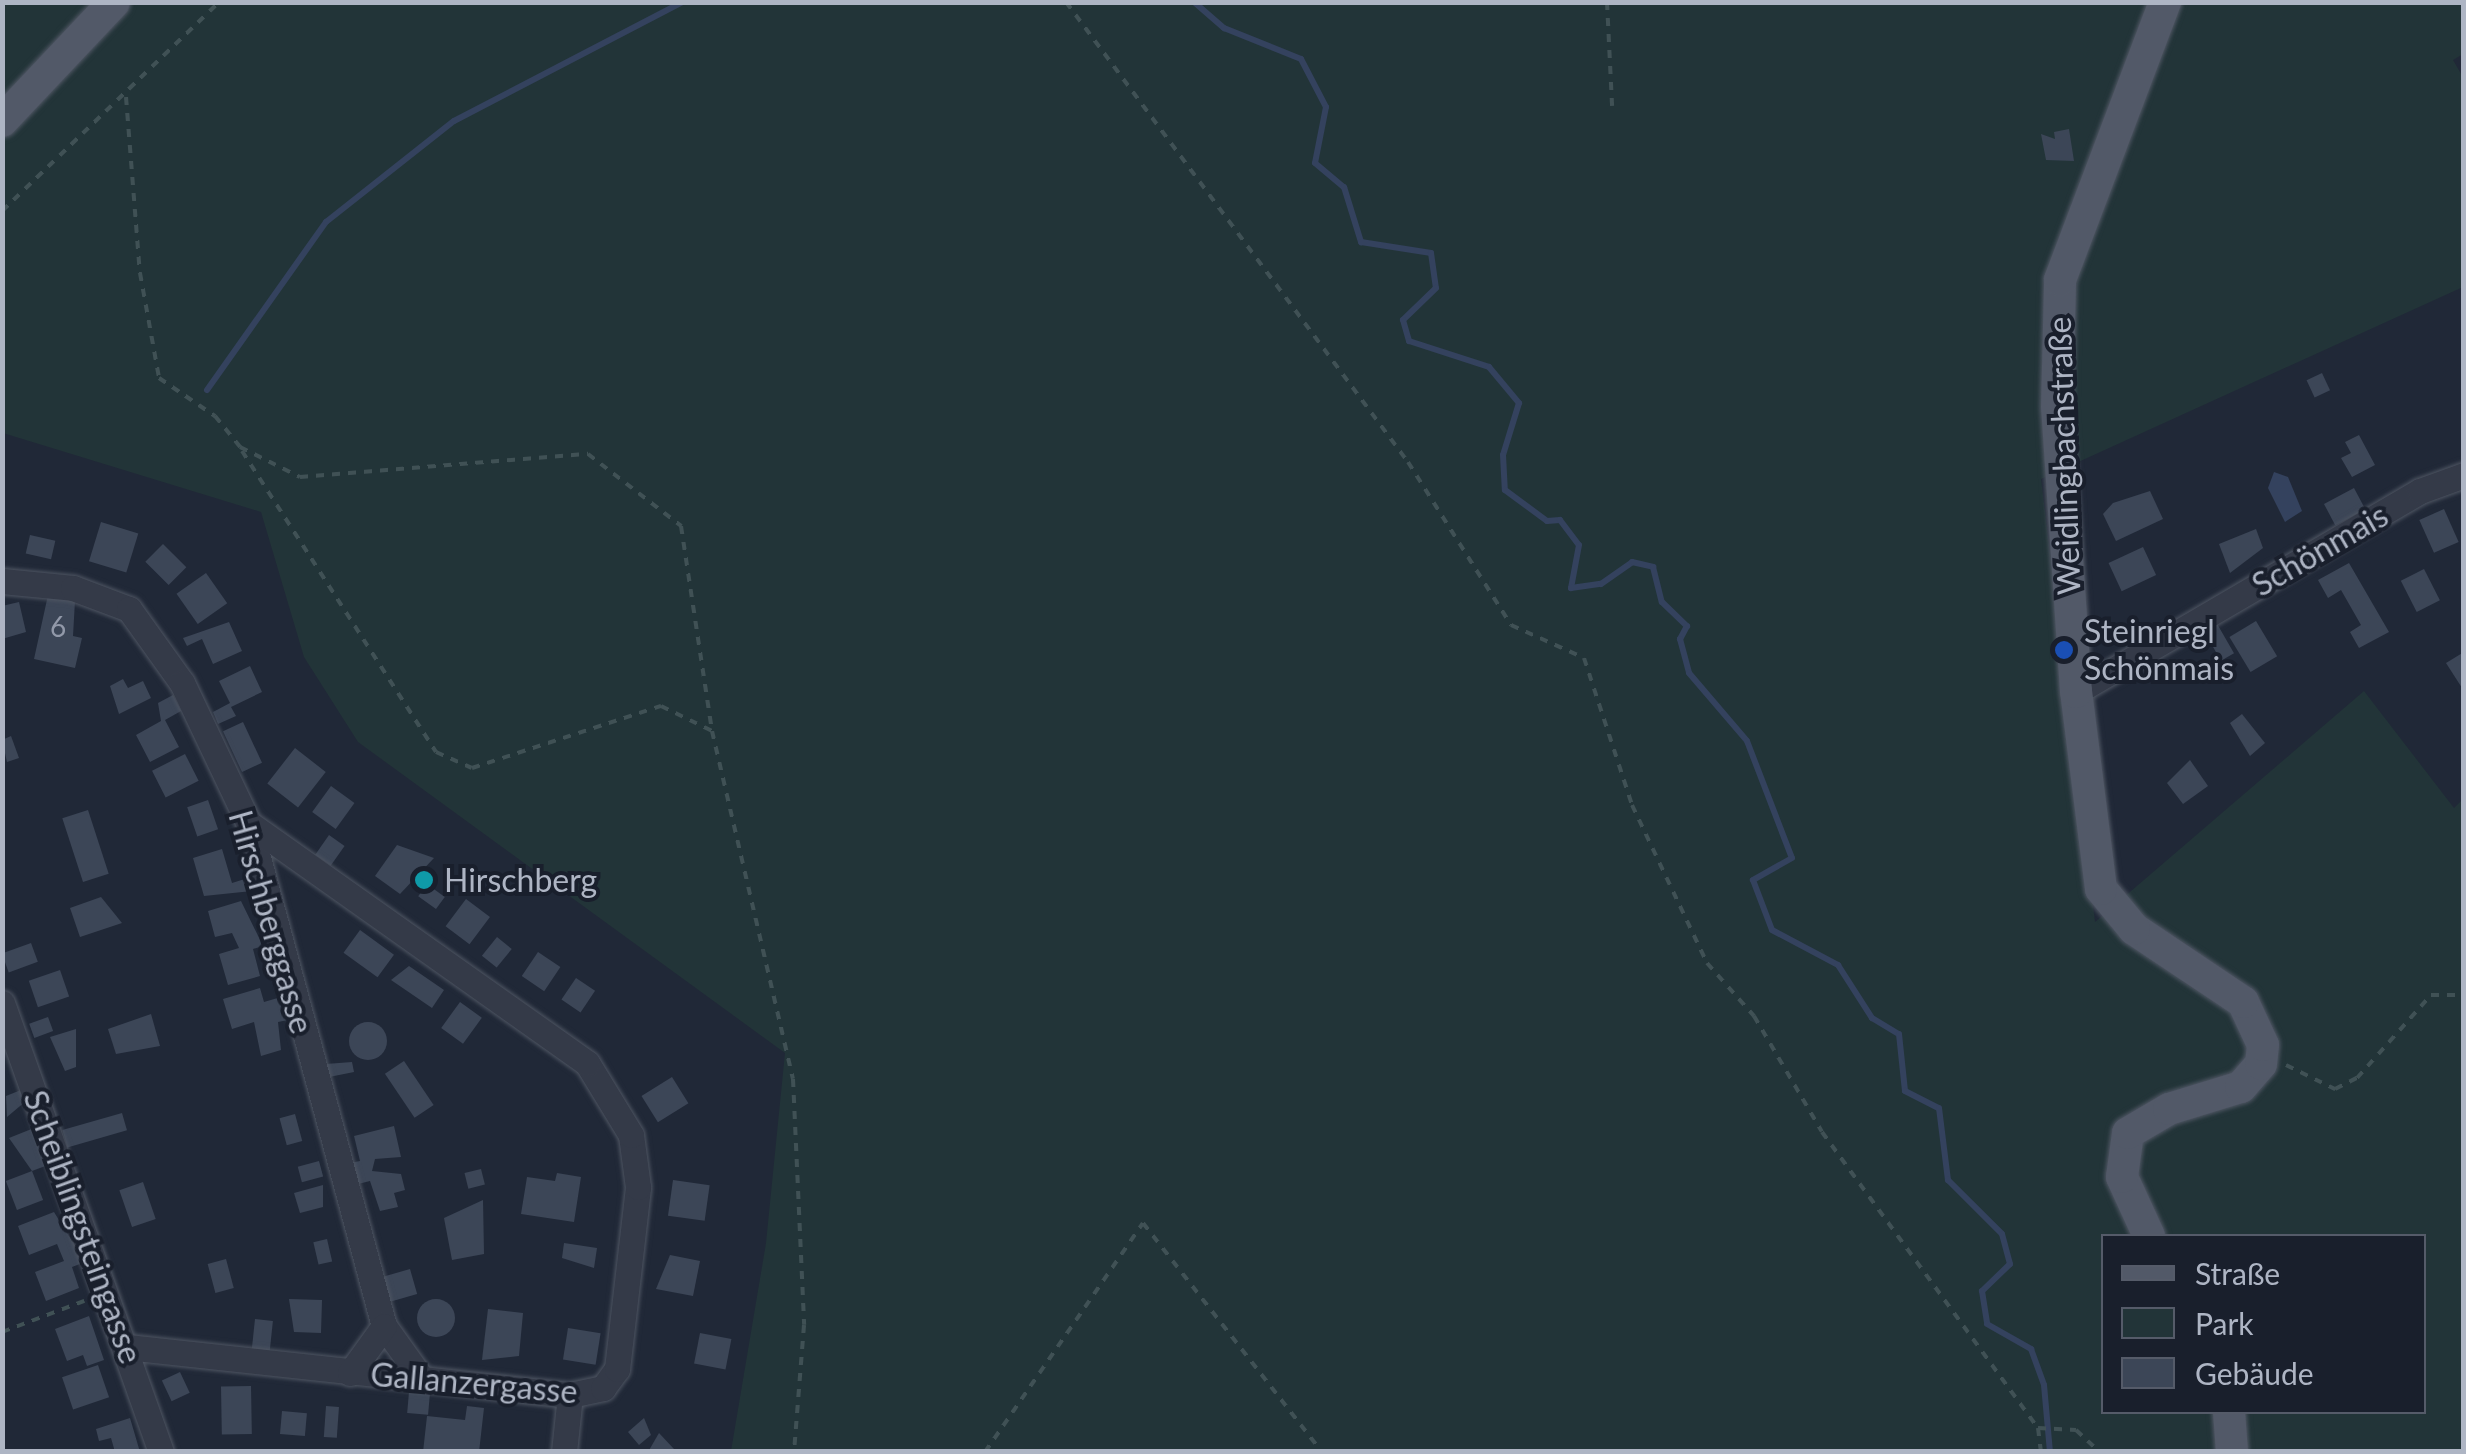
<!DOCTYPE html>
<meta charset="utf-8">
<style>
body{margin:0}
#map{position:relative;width:2466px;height:1454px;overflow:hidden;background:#202837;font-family:Lato,sans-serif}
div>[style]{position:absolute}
.green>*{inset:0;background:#223438}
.water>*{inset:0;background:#34425e}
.stream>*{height:6px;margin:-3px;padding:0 3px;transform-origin:3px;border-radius:3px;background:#34425e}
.building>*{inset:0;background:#3c4657;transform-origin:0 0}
.round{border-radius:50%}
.path>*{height:4px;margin-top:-2px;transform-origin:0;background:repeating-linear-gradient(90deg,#405155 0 8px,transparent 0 16px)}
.roads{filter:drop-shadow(0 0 2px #4e5562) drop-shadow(0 0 2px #4e5562)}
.minor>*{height:25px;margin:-12.5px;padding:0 12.5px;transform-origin:12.5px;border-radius:12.5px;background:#343a48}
.major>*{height:32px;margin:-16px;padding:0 16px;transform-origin:16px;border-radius:16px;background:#525968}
.dots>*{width:28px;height:28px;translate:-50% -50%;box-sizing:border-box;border:5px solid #191f2c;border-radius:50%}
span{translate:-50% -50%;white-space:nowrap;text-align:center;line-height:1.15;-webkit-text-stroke:8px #191f2c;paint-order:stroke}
.number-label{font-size:28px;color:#9299a9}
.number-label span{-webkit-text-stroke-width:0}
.street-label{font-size:32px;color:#aeb5c4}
.poi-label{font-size:32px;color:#aeb5c4}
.left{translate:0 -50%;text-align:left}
.frame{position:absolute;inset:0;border:5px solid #aeb5c4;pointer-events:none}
.legend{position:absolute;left:2101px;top:1234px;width:325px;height:180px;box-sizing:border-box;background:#191f2c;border:2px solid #555b69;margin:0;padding:12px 18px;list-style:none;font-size:30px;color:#aeb5c4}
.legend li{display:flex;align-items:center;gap:20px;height:50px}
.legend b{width:50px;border:2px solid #555b69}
</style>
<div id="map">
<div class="green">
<i style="clip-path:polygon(evenodd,2px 3px,2463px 3px,2463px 54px,2453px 60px,2464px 79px,2463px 287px,2041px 479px,2095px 922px,2364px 691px,2454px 808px,2463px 799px,2463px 1451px,731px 1451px,766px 1243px,785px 1053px,358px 742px,304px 657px,261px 512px,3px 433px,2px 3px,2104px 1236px,2424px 1236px,2424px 1412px,2104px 1412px,2104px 1236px)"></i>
</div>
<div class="water">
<i style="clip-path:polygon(2274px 472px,2288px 477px,2302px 511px,2285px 522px,2268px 488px)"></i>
</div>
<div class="stream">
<i style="left:1194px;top:2px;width:40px;rotate:41deg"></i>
<i style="left:1224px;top:28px;width:83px;rotate:21.9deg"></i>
<i style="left:1301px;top:59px;width:54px;rotate:62.5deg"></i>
<i style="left:1326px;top:107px;width:57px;rotate:101.1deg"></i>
<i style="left:1315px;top:163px;width:38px;rotate:40deg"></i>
<i style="left:1344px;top:187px;width:58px;rotate:72.8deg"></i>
<i style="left:1361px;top:242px;width:71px;rotate:8.9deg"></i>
<i style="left:1431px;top:253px;width:35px;rotate:82deg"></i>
<i style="left:1436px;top:288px;width:46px;rotate:135.9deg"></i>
<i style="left:1403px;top:320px;width:22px;rotate:74deg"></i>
<i style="left:1409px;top:341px;width:84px;rotate:18deg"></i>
<i style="left:1489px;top:367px;width:47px;rotate:50.2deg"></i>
<i style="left:1519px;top:403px;width:54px;rotate:107.1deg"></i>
<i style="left:1503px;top:455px;width:35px;rotate:87deg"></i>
<i style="left:1505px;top:490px;width:52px;rotate:36.4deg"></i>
<i style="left:1547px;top:521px;width:13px;rotate:-4deg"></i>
<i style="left:1560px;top:520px;width:31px;rotate:53deg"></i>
<i style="left:1579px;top:545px;width:44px;rotate:100.5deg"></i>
<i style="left:1571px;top:588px;width:30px;rotate:-8deg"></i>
<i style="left:1601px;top:584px;width:38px;rotate:-35deg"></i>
<i style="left:1632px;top:562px;width:22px;rotate:13deg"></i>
<i style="left:1653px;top:567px;width:36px;rotate:76deg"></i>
<i style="left:1662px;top:602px;width:35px;rotate:44deg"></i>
<i style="left:1687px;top:626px;width:15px;rotate:118deg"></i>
<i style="left:1680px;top:639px;width:35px;rotate:75deg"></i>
<i style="left:1689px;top:673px;width:89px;rotate:49.5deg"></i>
<i style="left:1747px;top:741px;width:125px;rotate:69deg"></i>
<i style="left:1792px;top:858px;width:45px;rotate:150.6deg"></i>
<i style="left:1753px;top:880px;width:53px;rotate:69.2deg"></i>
<i style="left:1772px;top:930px;width:75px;rotate:27.9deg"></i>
<i style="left:1838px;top:965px;width:63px;rotate:57.3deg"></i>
<i style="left:1872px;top:1018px;width:31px;rotate:31deg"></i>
<i style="left:1899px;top:1034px;width:57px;rotate:84deg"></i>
<i style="left:1905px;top:1091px;width:38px;rotate:27deg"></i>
<i style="left:1939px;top:1108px;width:73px;rotate:82.9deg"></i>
<i style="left:1948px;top:1180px;width:76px;rotate:45deg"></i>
<i style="left:2002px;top:1234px;width:31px;rotate:75deg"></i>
<i style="left:2010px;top:1264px;width:39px;rotate:136deg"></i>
<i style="left:1982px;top:1291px;width:33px;rotate:81deg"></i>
<i style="left:1987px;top:1324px;width:51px;rotate:29.6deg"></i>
<i style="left:2031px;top:1349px;width:38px;rotate:70deg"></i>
<i style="left:2044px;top:1385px;width:67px;rotate:84.9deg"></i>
<i style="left:207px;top:390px;width:206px;rotate:-54.7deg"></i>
<i style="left:326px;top:222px;width:163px;rotate:-38.3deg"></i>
<i style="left:454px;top:121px;width:258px;rotate:-27.5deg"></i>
</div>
<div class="building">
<i style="clip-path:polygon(2069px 129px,2074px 161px,2046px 160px,2041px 134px,2055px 139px,2054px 132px)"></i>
<i style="left:2322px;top:373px;width:19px;height:17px;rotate:65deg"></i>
<i style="clip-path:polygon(2359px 435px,2375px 465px,2352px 477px,2341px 458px,2351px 453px,2345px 442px)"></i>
<i style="left:2354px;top:488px;width:24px;height:34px;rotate:62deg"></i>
<i style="clip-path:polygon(2150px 491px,2163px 519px,2116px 541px,2103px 514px,2113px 503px)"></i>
<i style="left:2444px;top:509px;width:36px;height:27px;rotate:66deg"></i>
<i style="left:101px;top:522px;width:39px;height:41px;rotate:17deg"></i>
<i style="clip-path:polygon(2256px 529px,2263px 548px,2230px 573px,2219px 544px)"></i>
<i style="left:30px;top:535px;width:26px;height:19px;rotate:13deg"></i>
<i style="left:163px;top:544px;width:33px;height:25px;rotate:45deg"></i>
<i style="left:2143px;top:547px;width:31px;height:38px;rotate:65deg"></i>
<i style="clip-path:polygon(2349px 563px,2389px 632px,2359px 648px,2350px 632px,2361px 625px,2341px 590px,2328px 598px,2318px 580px)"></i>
<i style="left:2424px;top:569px;width:35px;height:26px;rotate:63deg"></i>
<i style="left:206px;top:573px;width:37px;height:36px;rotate:55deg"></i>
<i style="clip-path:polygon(48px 595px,75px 601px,73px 636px,82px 638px,75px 668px,34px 659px)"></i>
<i style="clip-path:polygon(19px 602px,26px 632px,2px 639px,2px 606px)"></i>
<i style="left:2256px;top:621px;width:41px;height:31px;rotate:59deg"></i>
<i style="clip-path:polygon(229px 622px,242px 651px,213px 664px,202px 639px,187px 646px,183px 638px)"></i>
<i style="left:2216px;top:622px;width:36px;height:15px;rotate:60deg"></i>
<i style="clip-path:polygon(2464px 652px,2464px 691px,2446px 663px)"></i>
<i style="clip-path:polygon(250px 666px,262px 692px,231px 707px,236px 716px,218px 724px,213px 712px,230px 703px,219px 681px)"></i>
<i style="clip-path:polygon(123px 679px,128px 688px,143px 681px,151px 698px,119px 714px,110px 686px)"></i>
<i style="clip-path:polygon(173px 695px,181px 711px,165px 720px,179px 747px,150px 762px,136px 735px,161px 721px,158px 703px)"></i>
<i style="clip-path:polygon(2242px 714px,2265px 743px,2250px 756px,2230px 723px)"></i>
<i style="left:243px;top:722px;width:45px;height:22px;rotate:65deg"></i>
<i style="clip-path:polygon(11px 736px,19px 758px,7px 762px,2px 740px)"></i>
<i style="left:295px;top:748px;width:39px;height:45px;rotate:38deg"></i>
<i style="left:185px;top:754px;width:30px;height:37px;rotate:63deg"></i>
<i style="clip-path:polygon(2190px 760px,2208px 786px,2183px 804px,2167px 783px)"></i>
<i style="left:331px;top:786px;width:29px;height:32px;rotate:36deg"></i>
<i style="left:208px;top:800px;width:31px;height:22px;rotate:71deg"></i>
<i style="left:88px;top:810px;width:67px;height:27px;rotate:72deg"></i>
<i style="left:329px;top:835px;width:19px;height:24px;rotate:35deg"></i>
<i style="clip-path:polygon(397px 845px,434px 858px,400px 894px,375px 876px)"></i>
<i style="clip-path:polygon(222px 849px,232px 883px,248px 878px,252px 891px,204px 896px,193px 858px)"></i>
<i style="left:427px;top:884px;width:22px;height:15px;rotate:36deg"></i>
<i style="clip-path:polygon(101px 897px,122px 923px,80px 937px,70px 908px)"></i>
<i style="left:466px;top:899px;width:30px;height:34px;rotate:37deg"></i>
<i style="clip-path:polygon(241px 901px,263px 946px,253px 949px,260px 976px,228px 985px,219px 954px,239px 948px,232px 933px,215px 937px,208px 911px)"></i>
<i style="left:360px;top:930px;width:42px;height:28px;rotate:36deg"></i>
<i style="left:497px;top:937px;width:19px;height:24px;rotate:39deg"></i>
<i style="left:31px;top:943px;width:20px;height:31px;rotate:70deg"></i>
<i style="left:538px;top:952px;width:27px;height:29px;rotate:34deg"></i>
<i style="clip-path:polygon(409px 966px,444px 990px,432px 1008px,391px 980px)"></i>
<i style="left:60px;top:970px;width:28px;height:33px;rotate:71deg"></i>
<i style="left:576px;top:978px;width:23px;height:26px;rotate:34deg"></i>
<i style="clip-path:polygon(260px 988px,264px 1002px,281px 997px,288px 1020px,278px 1022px,281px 1050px,261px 1056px,254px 1022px,232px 1029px,223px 999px)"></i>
<i style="left:460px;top:1002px;width:27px;height:32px;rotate:36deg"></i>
<i style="clip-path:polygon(151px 1014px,160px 1046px,116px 1054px,108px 1029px)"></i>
<i style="left:48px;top:1017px;width:15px;height:20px;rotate:70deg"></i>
<i class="round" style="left:349px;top:1022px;width:38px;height:38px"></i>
<i style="clip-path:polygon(76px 1029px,76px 1067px,65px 1071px,50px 1037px)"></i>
<i style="left:404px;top:1061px;width:53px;height:23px;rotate:56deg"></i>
<i style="clip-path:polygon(352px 1062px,354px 1072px,329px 1077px,326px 1064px)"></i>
<i style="left:672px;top:1077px;width:31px;height:36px;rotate:58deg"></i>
<i style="clip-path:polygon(21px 1090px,26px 1101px,7px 1117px,6px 1096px)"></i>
<i style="left:122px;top:1113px;width:18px;height:62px;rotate:74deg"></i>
<i style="left:295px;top:1114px;width:28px;height:16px;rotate:75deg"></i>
<i style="clip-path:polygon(394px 1126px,401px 1157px,375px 1159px,372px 1171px,401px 1174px,405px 1190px,394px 1193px,398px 1207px,380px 1211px,370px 1181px,358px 1184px,350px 1163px,360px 1161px,354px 1136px)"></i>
<i style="clip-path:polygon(34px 1128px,48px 1165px,32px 1171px,9px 1138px)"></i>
<i style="left:319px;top:1161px;width:16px;height:22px;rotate:75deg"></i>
<i style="left:481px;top:1169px;width:16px;height:17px;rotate:76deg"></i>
<i style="left:32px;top:1171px;width:31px;height:28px;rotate:69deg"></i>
<i style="clip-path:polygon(557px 1173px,581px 1177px,574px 1222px,521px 1214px,527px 1177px,555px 1181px)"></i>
<i style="left:673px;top:1180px;width:37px;height:36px;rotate:8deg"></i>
<i style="left:143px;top:1182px;width:39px;height:25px;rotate:71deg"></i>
<i style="clip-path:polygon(323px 1185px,323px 1207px,300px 1213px,294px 1193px)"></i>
<i style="clip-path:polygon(483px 1200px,484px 1254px,452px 1260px,444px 1218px)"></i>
<i style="clip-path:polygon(54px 1212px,85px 1262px,72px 1267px,79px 1288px,46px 1301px,35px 1272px,64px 1261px,57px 1244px,29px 1255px,18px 1226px)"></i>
<i style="left:327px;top:1239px;width:23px;height:14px;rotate:77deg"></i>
<i style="clip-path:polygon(564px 1243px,597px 1248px,594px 1268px,562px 1258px)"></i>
<i style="clip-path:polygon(670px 1255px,700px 1261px,693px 1296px,656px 1289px)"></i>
<i style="left:226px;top:1259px;width:30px;height:19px;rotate:75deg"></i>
<i style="left:410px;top:1269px;width:26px;height:29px;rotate:74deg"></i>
<i class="round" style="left:417px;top:1299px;width:38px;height:38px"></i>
<i style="clip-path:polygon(289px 1299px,322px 1300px,321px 1333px,294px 1332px)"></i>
<i style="clip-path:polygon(488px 1309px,523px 1313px,519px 1356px,482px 1360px)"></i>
<i style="clip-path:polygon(89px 1316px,104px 1360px,87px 1366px,83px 1355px,67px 1361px,55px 1329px)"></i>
<i style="left:255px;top:1319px;width:18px;height:30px;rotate:6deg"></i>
<i style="left:568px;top:1328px;width:33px;height:32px;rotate:9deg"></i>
<i style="left:700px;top:1333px;width:32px;height:31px;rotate:11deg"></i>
<i style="left:98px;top:1365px;width:34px;height:38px;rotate:71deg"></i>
<i style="left:180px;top:1372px;width:23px;height:20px;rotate:65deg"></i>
<i style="left:251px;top:1386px;width:48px;height:30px;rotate:89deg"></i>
<i style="left:409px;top:1392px;width:21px;height:21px;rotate:5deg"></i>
<i style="left:326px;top:1406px;width:13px;height:31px;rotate:4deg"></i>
<i style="clip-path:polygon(467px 1406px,484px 1408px,479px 1452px,423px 1452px,427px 1416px,465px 1420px)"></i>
<i style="left:282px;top:1411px;width:25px;height:23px;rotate:5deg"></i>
<i style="clip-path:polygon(130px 1418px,140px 1452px,115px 1452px,111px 1438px,99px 1441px,96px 1429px)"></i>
<i style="clip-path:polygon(644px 1418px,651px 1435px,639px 1445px,628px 1432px)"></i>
<i style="clip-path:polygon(659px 1433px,674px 1449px,671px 1452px,648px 1452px)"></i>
</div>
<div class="path">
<i style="left:1066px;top:2px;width:573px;rotate:53.37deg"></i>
<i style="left:1408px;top:462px;width:193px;rotate:57.7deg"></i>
<i style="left:1511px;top:625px;width:80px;rotate:24.3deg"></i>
<i style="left:1584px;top:658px;width:155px;rotate:71.9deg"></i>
<i style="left:1632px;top:805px;width:175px;rotate:64.6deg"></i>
<i style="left:1707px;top:963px;width:71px;rotate:48.4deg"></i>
<i style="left:1754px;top:1016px;width:134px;rotate:59.6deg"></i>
<i style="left:1822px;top:1132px;width:366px;rotate:53.9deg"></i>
<i style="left:2038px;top:1428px;width:38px;rotate:3deg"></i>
<i style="left:2076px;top:1430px;width:33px;rotate:43deg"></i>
<i style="left:1607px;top:2px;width:104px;rotate:87.2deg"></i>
<i style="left:126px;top:97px;width:177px;rotate:85.5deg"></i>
<i style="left:140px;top:273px;width:107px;rotate:79.7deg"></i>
<i style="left:159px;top:378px;width:68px;rotate:34.2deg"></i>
<i style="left:215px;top:416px;width:40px;rotate:51deg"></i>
<i style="left:240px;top:447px;width:67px;rotate:26.6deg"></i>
<i style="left:300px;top:477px;width:289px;rotate:-4.6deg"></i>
<i style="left:588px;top:454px;width:118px;rotate:37.7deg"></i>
<i style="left:681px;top:526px;width:207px;rotate:81.4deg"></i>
<i style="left:712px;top:731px;width:357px;rotate:76.9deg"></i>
<i style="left:793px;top:1079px;width:246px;rotate:87.4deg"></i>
<i style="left:804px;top:1325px;width:127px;rotate:94.5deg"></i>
<i style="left:2px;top:211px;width:301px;rotate:-43.9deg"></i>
<i style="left:242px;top:451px;width:358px;rotate:57.2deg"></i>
<i style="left:436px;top:752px;width:39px;rotate:24deg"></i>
<i style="left:472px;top:768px;width:199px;rotate:-18.2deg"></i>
<i style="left:661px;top:706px;width:57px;rotate:26.1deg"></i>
<i style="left:2286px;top:1065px;width:55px;rotate:26.1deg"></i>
<i style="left:2335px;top:1089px;width:25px;rotate:-27deg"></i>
<i style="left:2357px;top:1078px;width:111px;rotate:-48.3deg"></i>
<i style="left:2431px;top:995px;width:33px"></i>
<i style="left:2px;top:1332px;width:88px;rotate:-20.7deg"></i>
<i style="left:2038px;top:1428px;width:24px;rotate:83deg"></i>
<i style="left:985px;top:1452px;width:278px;rotate:-55.4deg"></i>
<i style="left:1143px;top:1223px;width:291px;rotate:52deg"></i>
</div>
<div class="roads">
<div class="minor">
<i style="left:2px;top:581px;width:71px;rotate:5.6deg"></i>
<i style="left:73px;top:588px;width:60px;rotate:20.6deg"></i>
<i style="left:129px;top:609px;width:91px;rotate:54.4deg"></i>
<i style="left:182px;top:683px;width:156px;rotate:64.6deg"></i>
<i style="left:249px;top:824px;width:520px;rotate:74.95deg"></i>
<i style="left:384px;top:1326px;width:65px;rotate:54.4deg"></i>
<i style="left:2076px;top:692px;width:398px;rotate:-30.3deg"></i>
<i style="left:2420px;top:491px;width:47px;rotate:-20deg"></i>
<i style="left:2px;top:1003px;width:476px;rotate:70.5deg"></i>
<i style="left:127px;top:1347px;width:446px;rotate:6.2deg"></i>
<i style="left:570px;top:1395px;width:34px;rotate:-12deg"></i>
<i style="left:603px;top:1388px;width:24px;rotate:-54deg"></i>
<i style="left:617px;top:1369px;width:183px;rotate:-83.4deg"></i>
<i style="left:638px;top:1187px;width:52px;rotate:-97.7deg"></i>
<i style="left:631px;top:1135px;width:84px;rotate:-121.4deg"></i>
<i style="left:587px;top:1063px;width:414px;rotate:-144.7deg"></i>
<i style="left:350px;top:1373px;width:58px;rotate:-54.1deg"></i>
<i style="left:564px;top:1452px;width:57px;rotate:-84deg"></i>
</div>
<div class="major">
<i style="left:2px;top:121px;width:163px;rotate:-46.7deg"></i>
<i style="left:2149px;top:1236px;width:65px;rotate:-114.6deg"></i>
<i style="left:2122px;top:1177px;width:44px;rotate:-82.2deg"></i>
<i style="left:2128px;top:1133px;width:48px;rotate:-30.3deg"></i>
<i style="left:2169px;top:1109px;width:75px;rotate:-17deg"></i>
<i style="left:2241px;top:1087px;width:30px;rotate:-49deg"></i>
<i style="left:2261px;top:1064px;width:19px;rotate:-84deg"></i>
<i style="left:2263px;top:1045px;width:47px;rotate:-114.9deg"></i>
<i style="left:2243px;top:1002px;width:131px;rotate:-146.2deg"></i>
<i style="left:2134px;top:929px;width:52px;rotate:-129.5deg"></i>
<i style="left:2101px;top:889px;width:199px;rotate:-97.2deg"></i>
<i style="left:2076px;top:692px;width:286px;rotate:-93.8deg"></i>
<i style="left:2057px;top:407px;width:127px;rotate:-88.6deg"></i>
<i style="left:2060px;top:280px;width:297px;rotate:-69.3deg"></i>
<i style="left:2229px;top:1412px;width:40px;rotate:85.7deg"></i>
</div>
</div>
<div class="dots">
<i style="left:2064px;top:650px;background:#1a4fb4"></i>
<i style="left:424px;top:880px;background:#0f9aa8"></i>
</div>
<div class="number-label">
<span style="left:58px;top:626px">6</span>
</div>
<div class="street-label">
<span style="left:2064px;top:456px;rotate:-92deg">Weidlingbachstraße</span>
<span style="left:2320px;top:550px;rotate:-30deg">Schönmais</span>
<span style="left:271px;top:922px;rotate:74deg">Hirschberggasse</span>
<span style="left:83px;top:1227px;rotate:70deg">Scheiblingsteingasse</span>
<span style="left:474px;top:1383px;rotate:5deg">Gallanzergasse</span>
</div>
<div class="poi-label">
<span class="left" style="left:2084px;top:650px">Steinriegl<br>Schönmais</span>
<span class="left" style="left:444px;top:880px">Hirschberg</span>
</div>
<div class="frame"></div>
<ul class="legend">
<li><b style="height:12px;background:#525968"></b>Straße</li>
<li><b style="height:28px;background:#223438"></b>Park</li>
<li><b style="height:28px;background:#3c4657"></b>Gebäude</li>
</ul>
</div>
